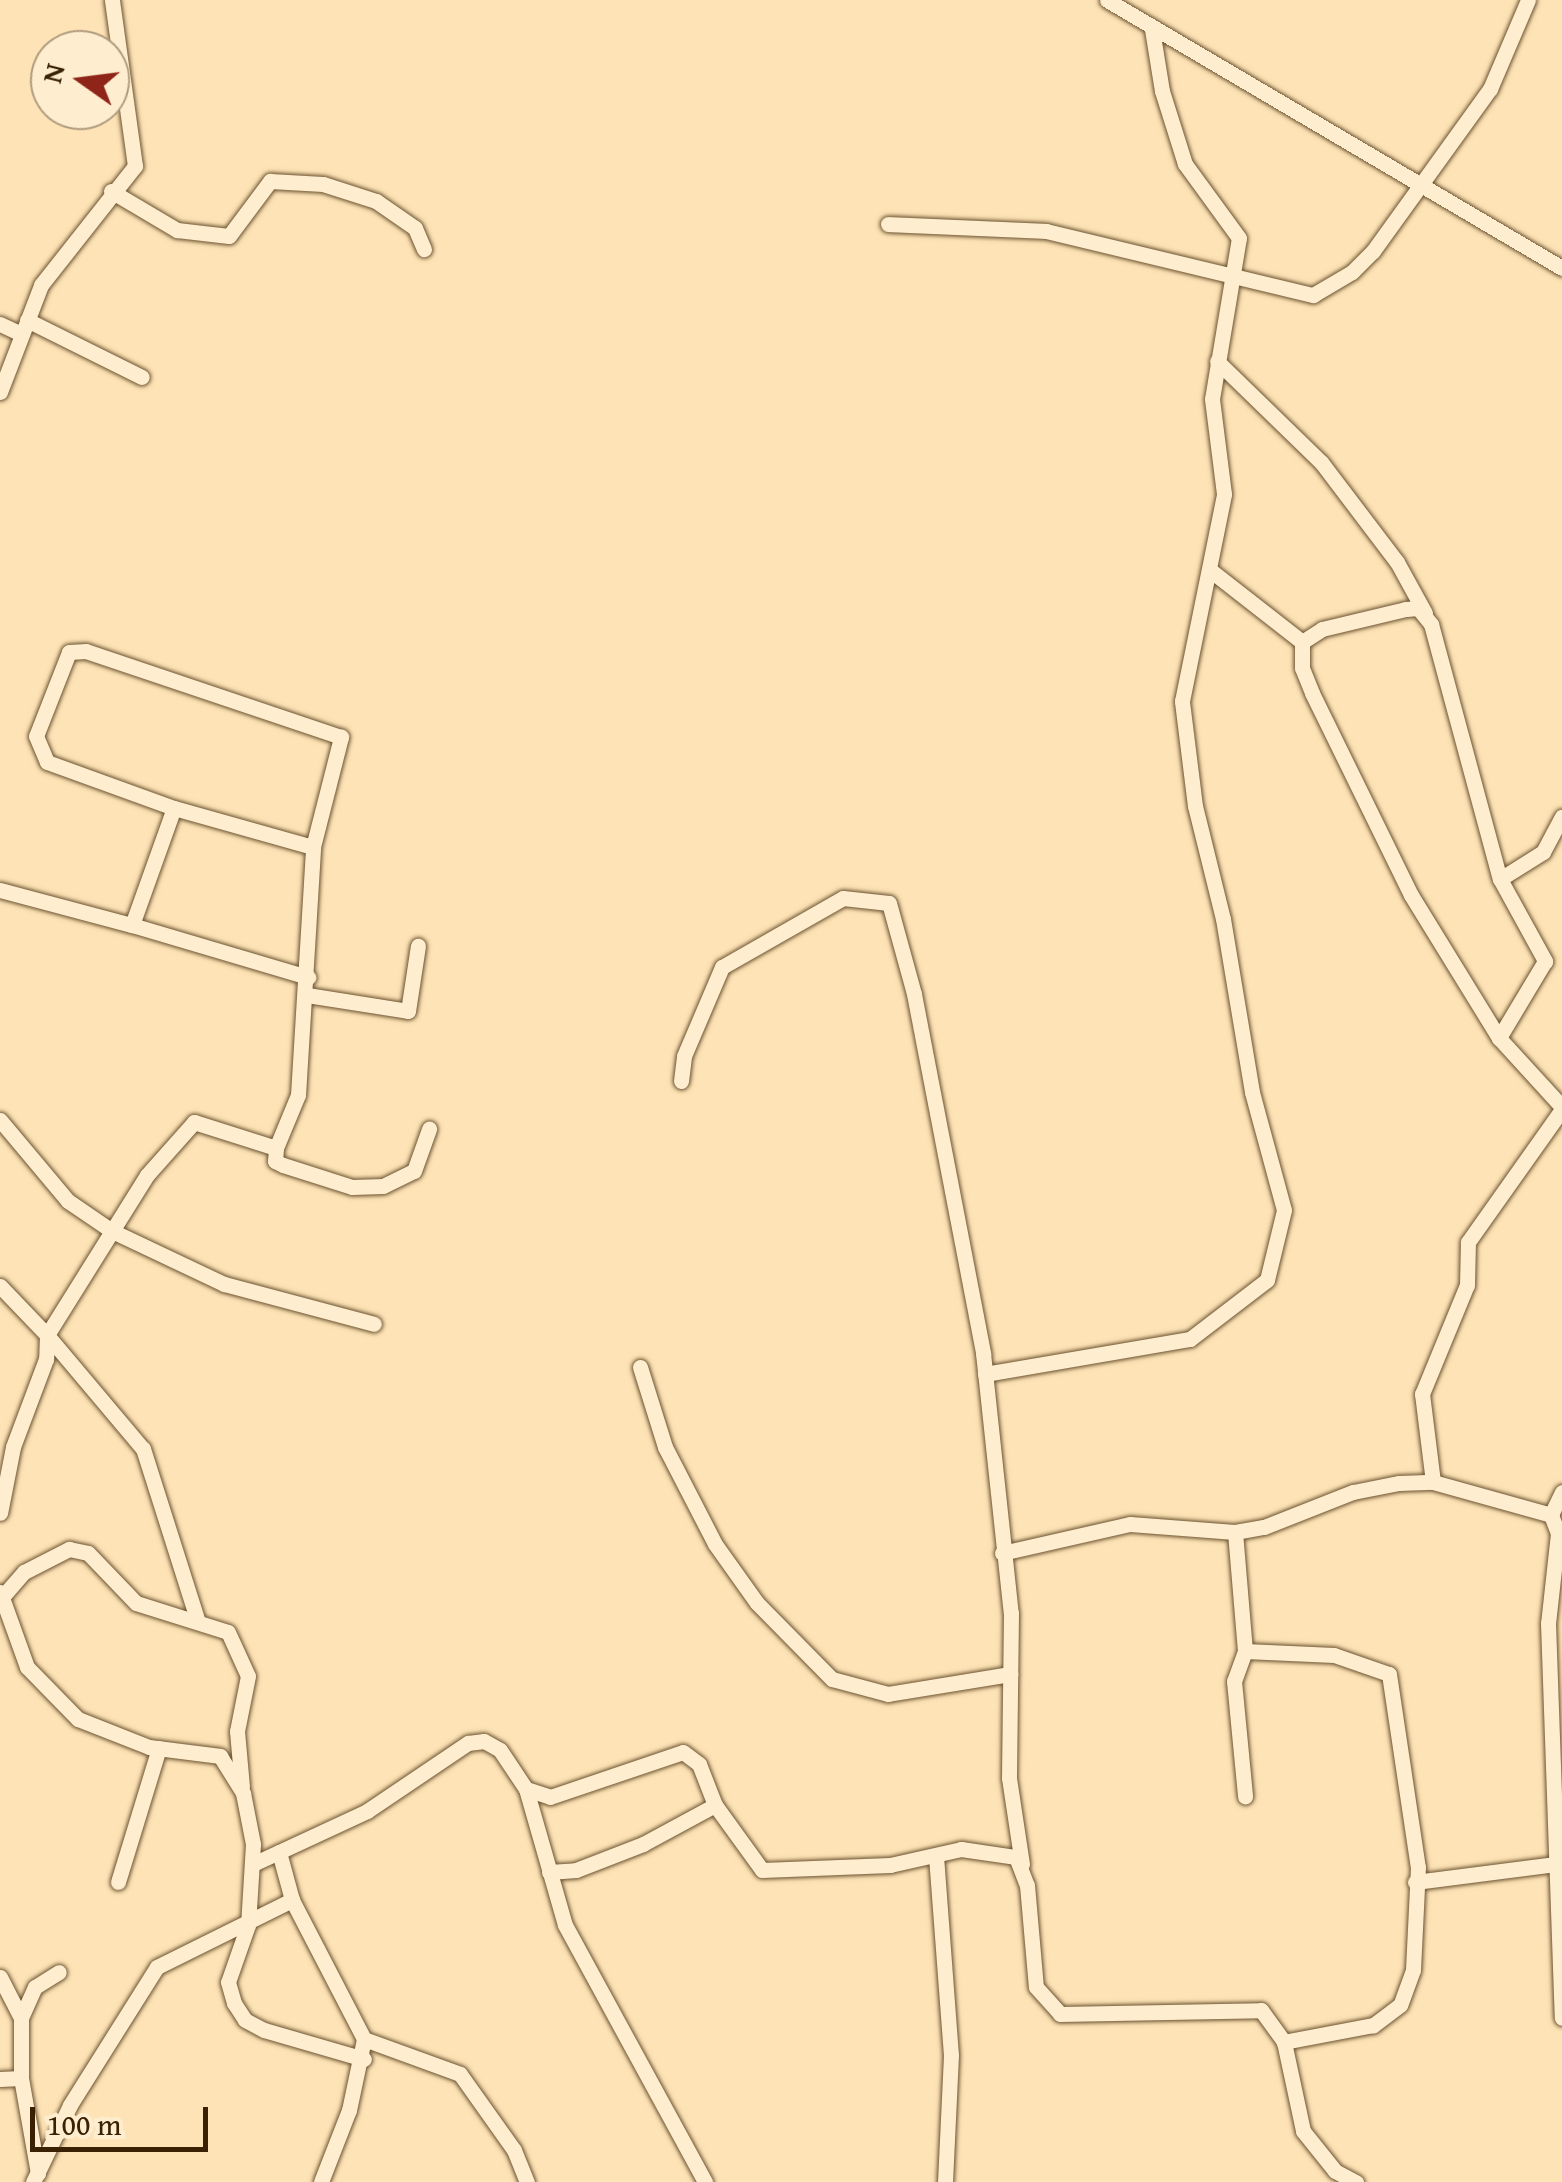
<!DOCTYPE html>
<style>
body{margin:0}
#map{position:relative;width:1562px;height:2182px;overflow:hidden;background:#fde3b5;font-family:"Gentium Book Plus",serif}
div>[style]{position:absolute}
.roads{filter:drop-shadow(0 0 2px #6b5230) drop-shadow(0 0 2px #6b5230)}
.minor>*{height:15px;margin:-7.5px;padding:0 7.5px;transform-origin:7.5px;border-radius:7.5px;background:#feedcf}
span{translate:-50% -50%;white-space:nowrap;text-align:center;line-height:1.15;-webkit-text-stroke:8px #feedcf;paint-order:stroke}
.north{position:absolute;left:30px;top:30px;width:100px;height:100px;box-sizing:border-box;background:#feedcf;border:2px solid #b09b7d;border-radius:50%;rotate:284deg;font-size:28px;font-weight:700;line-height:40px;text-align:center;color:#3a2103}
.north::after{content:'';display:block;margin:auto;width:35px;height:45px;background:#8f2418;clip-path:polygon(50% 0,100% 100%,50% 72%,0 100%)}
.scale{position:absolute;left:30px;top:2107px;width:178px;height:45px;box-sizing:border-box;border:5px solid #3a2103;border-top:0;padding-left:12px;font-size:30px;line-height:35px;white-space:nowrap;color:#3a2103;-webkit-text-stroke:8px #feedcf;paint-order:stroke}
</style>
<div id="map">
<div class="roads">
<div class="minor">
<i style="left:1107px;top:0;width:528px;rotate:30.5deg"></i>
<i style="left:111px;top:191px;width:77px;rotate:30.6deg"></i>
<i style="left:177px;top:230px;width:52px;rotate:6.6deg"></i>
<i style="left:229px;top:236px;width:69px;rotate:-53.3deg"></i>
<i style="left:270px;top:181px;width:53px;rotate:3.2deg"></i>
<i style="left:323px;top:184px;width:56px;rotate:17.8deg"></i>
<i style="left:376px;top:201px;width:47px;rotate:34.7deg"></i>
<i style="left:415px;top:228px;width:23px;rotate:67deg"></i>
<i style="left:888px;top:224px;width:158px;rotate:2.5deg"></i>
<i style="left:1046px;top:231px;width:275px;rotate:13.5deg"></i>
<i style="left:1313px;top:295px;width:45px;rotate:-30.5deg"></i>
<i style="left:1352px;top:272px;width:30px;rotate:-45deg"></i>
<i style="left:1373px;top:251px;width:200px;rotate:-54.2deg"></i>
<i style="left:1490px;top:89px;width:97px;rotate:-66.9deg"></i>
<i style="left:27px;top:320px;width:128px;rotate:26.4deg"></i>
<i style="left:0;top:324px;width:23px;rotate:25deg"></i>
<i style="left:1217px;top:361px;width:145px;rotate:44.2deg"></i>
<i style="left:1321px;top:462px;width:126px;rotate:52.8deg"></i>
<i style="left:1397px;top:562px;width:58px;rotate:61.2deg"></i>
<i style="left:0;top:392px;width:115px;rotate:-69deg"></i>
<i style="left:41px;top:285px;width:152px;rotate:-51.7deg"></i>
<i style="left:135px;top:166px;width:168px;rotate:-97.9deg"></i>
<i style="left:1210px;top:570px;width:117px;rotate:38deg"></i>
<i style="left:1302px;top:642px;width:26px;rotate:90deg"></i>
<i style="left:1302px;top:668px;width:27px;rotate:68deg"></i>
<i style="left:1312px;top:693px;width:225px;rotate:63.9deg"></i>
<i style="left:1411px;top:895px;width:168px;rotate:58.4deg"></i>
<i style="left:1499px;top:1038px;width:93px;rotate:47.6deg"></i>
<i style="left:1302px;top:642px;width:24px;rotate:-33deg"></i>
<i style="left:1322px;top:629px;width:86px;rotate:-13.4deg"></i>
<i style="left:1406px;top:609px;width:12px;rotate:-5deg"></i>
<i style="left:1418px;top:608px;width:21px;rotate:51deg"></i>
<i style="left:1431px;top:624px;width:264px;rotate:74.9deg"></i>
<i style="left:1500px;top:879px;width:94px;rotate:61.2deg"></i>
<i style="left:1545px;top:961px;width:90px;rotate:120.9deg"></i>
<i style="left:1500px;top:879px;width:51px;rotate:-32.1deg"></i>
<i style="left:1543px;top:852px;width:40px;rotate:-62deg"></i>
<i style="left:0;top:890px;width:137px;rotate:14.9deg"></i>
<i style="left:132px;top:925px;width:124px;rotate:-70.3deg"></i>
<i style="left:132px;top:925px;width:184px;rotate:16.5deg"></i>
<i style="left:307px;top:995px;width:102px;rotate:9deg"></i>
<i style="left:408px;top:1011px;width:66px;rotate:-81.3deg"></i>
<i style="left:681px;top:1081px;width:25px;rotate:-83deg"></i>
<i style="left:684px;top:1056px;width:97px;rotate:-66.9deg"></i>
<i style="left:722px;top:967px;width:139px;rotate:-29.7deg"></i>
<i style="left:843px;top:898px;width:46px;rotate:6.2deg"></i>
<i style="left:889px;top:903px;width:94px;rotate:74.6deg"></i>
<i style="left:914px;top:994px;width:366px;rotate:79.1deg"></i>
<i style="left:983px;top:1353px;width:262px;rotate:83.9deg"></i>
<i style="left:1011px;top:1613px;width:165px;rotate:90.7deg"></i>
<i style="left:1009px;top:1778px;width:87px;rotate:81.4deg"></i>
<i style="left:0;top:1120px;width:106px;rotate:50deg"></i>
<i style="left:68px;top:1201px;width:53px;rotate:34.3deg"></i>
<i style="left:112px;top:1231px;width:124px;rotate:25.3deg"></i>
<i style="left:224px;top:1284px;width:155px;rotate:14.9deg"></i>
<i style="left:276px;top:1148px;width:57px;rotate:-67.5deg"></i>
<i style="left:298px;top:1095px;width:248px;rotate:-86.5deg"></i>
<i style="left:313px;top:847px;width:114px;rotate:-75.7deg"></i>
<i style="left:341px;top:737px;width:269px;rotate:-161.4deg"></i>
<i style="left:86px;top:651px;width:17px;rotate:177deg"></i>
<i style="left:69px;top:652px;width:90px;rotate:111.4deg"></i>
<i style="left:36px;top:736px;width:28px;rotate:67deg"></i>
<i style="left:47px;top:762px;width:135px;rotate:19.9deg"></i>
<i style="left:174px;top:808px;width:144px;rotate:15.7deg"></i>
<i style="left:0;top:1286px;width:68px;rotate:46.2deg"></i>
<i style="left:47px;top:1335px;width:24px;rotate:92deg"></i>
<i style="left:46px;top:1359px;width:94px;rotate:110.6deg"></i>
<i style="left:13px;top:1447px;width:67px;rotate:101.1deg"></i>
<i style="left:640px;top:1367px;width:84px;rotate:72.6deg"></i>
<i style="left:665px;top:1447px;width:109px;rotate:62.7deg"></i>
<i style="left:715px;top:1544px;width:72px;rotate:54.6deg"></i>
<i style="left:757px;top:1603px;width:107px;rotate:45.4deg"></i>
<i style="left:832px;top:1679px;width:58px;rotate:15deg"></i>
<i style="left:888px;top:1694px;width:124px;rotate:-9.3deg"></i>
<i style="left:985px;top:1374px;width:208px;rotate:-9.7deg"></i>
<i style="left:1190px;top:1339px;width:97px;rotate:-37.5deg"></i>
<i style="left:1267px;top:1280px;width:72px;rotate:-76.3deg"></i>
<i style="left:1284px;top:1210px;width:122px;rotate:-105.2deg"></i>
<i style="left:1252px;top:1092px;width:175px;rotate:-99.5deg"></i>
<i style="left:1223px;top:919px;width:116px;rotate:-103.9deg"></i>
<i style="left:1195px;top:806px;width:106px;rotate:-97.1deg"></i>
<i style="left:1182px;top:701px;width:211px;rotate:-78.5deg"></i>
<i style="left:1224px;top:494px;width:96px;rotate:-97.2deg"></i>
<i style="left:1212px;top:399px;width:163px;rotate:-80.5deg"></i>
<i style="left:1239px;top:238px;width:92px;rotate:-126.1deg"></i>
<i style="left:1185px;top:164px;width:77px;rotate:-107.5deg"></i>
<i style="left:1162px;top:91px;width:63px;rotate:-99.2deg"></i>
<i style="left:1433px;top:1482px;width:89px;rotate:-97.1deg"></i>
<i style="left:1422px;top:1394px;width:118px;rotate:-67.6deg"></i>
<i style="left:1467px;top:1285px;width:43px;rotate:-88.7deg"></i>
<i style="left:1468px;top:1242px;width:163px;rotate:-54.7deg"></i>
<i style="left:1562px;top:1492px;width:25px;rotate:116deg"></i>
<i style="left:1551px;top:1515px;width:19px;rotate:69deg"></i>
<i style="left:1558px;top:1533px;width:91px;rotate:96.3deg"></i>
<i style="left:1548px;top:1623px;width:395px;rotate:88deg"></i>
<i style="left:1235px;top:1532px;width:119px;rotate:85.2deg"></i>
<i style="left:1245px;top:1651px;width:32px;rotate:110deg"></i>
<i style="left:1234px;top:1681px;width:116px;rotate:84.5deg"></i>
<i style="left:1002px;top:1553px;width:131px;rotate:-12.8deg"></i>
<i style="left:1130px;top:1524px;width:105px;rotate:4.4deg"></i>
<i style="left:1235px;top:1532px;width:29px;rotate:-10deg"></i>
<i style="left:1264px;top:1527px;width:96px;rotate:-21.5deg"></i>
<i style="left:1353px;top:1492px;width:47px;rotate:-11.1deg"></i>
<i style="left:1399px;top:1483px;width:34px;rotate:-2deg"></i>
<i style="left:1433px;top:1482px;width:123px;rotate:15.6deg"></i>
<i style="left:0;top:1592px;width:80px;rotate:70.2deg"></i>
<i style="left:27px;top:1667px;width:73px;rotate:45.6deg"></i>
<i style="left:78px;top:1719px;width:76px;rotate:21.5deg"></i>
<i style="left:149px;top:1747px;width:72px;rotate:7.2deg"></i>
<i style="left:220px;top:1756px;width:44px;rotate:58.1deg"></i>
<i style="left:243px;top:1793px;width:52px;rotate:78.9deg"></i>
<i style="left:253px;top:1844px;width:81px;rotate:93.5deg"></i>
<i style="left:248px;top:1925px;width:60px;rotate:109.3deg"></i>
<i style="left:228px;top:1982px;width:22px;rotate:74deg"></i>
<i style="left:234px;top:2003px;width:20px;rotate:57deg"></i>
<i style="left:245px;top:2020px;width:21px;rotate:28deg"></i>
<i style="left:264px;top:2030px;width:104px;rotate:16.2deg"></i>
<i style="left:3px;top:1596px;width:32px;rotate:-49deg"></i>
<i style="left:24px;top:1572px;width:51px;rotate:-27.1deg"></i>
<i style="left:69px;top:1549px;width:19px;rotate:12deg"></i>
<i style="left:88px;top:1553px;width:69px;rotate:46.2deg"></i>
<i style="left:136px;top:1603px;width:96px;rotate:17.5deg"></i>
<i style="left:228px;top:1632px;width:48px;rotate:65.6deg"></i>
<i style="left:248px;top:1676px;width:56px;rotate:101.3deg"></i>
<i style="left:237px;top:1731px;width:56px;rotate:84.9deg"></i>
<i style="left:198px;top:1622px;width:182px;rotate:-107.6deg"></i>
<i style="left:143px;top:1449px;width:149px;rotate:-130.1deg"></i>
<i style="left:47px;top:1335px;width:189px;rotate:-58deg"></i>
<i style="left:147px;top:1175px;width:71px;rotate:-48.4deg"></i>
<i style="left:194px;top:1122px;width:86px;rotate:17.6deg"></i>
<i style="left:276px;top:1148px;width:13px;rotate:94deg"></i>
<i style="left:275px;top:1161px;width:9px;rotate:27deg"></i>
<i style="left:283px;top:1165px;width:72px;rotate:17.7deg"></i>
<i style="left:352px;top:1187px;width:31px;rotate:-2deg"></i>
<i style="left:383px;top:1186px;width:34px;rotate:-26deg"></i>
<i style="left:414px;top:1171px;width:45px;rotate:-70.3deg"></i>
<i style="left:1245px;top:1651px;width:89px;rotate:2.6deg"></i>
<i style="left:1334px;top:1655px;width:58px;rotate:19.1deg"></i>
<i style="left:1389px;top:1674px;width:195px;rotate:81.5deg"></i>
<i style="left:1418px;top:1867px;width:103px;rotate:92.8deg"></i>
<i style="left:1413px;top:1970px;width:37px;rotate:110deg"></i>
<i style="left:1400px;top:2005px;width:34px;rotate:143deg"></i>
<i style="left:1373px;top:2025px;width:91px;rotate:169.2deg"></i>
<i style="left:526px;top:1789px;width:141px;rotate:74deg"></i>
<i style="left:565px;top:1925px;width:293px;rotate:61.4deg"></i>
<i style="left:279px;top:1852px;width:50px;rotate:74.8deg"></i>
<i style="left:292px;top:1900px;width:157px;rotate:62.6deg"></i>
<i style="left:364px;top:2039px;width:73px;rotate:101.9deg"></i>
<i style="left:349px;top:2110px;width:77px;rotate:111.3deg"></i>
<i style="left:936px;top:1856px;width:200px;rotate:85.7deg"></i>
<i style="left:951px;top:2055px;width:127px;rotate:92.7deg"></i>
<i style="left:253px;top:1864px;width:126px;rotate:-24.9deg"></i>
<i style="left:367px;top:1811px;width:122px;rotate:-34deg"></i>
<i style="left:468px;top:1743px;width:16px;rotate:-7deg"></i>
<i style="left:484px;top:1741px;width:18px;rotate:29deg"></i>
<i style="left:500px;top:1750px;width:47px;rotate:56.3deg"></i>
<i style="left:526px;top:1789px;width:25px;rotate:18deg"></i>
<i style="left:550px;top:1797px;width:140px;rotate:-18.7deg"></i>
<i style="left:683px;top:1752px;width:20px;rotate:37deg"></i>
<i style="left:699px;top:1764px;width:44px;rotate:68.7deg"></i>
<i style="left:715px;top:1805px;width:80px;rotate:54.1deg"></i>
<i style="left:762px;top:1870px;width:128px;rotate:-2.2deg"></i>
<i style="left:890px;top:1865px;width:73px;rotate:-12.7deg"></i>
<i style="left:961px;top:1849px;width:56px;rotate:8.3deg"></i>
<i style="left:1016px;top:1857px;width:30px;rotate:69deg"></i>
<i style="left:1027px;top:1885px;width:102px;rotate:85deg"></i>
<i style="left:1036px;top:1987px;width:36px;rotate:48deg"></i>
<i style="left:1060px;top:2014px;width:201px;rotate:-1.1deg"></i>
<i style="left:1261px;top:2010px;width:39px;rotate:54deg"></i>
<i style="left:1284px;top:2042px;width:91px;rotate:77.9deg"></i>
<i style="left:1303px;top:2131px;width:51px;rotate:51.3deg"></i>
<i style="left:1335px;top:2171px;width:24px;rotate:28deg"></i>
<i style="left:549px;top:1872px;width:27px;rotate:-4deg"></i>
<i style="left:576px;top:1870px;width:72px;rotate:-21.2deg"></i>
<i style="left:643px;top:1844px;width:82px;rotate:-28.4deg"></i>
<i style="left:118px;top:1882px;width:140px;rotate:-73deg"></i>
<i style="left:1415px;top:1882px;width:142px;rotate:-7.3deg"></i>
<i style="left:0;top:1977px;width:46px;rotate:62.9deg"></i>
<i style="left:21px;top:2018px;width:60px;rotate:90deg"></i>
<i style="left:21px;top:2078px;width:97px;rotate:79.9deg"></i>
<i style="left:21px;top:2018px;width:34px;rotate:-66deg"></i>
<i style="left:35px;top:1987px;width:28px;rotate:-32deg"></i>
<i style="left:364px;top:2039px;width:102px;rotate:20deg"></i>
<i style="left:460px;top:2074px;width:93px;rotate:54.6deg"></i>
<i style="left:514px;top:2150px;width:35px;rotate:68deg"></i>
<i style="left:0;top:2079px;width:21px;rotate:-3deg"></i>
<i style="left:33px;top:2182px;width:85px;rotate:-64.3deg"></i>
<i style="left:70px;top:2105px;width:163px;rotate:-57.8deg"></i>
<i style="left:157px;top:1967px;width:151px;rotate:-26.4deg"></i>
</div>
</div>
<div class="north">N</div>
<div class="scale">100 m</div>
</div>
